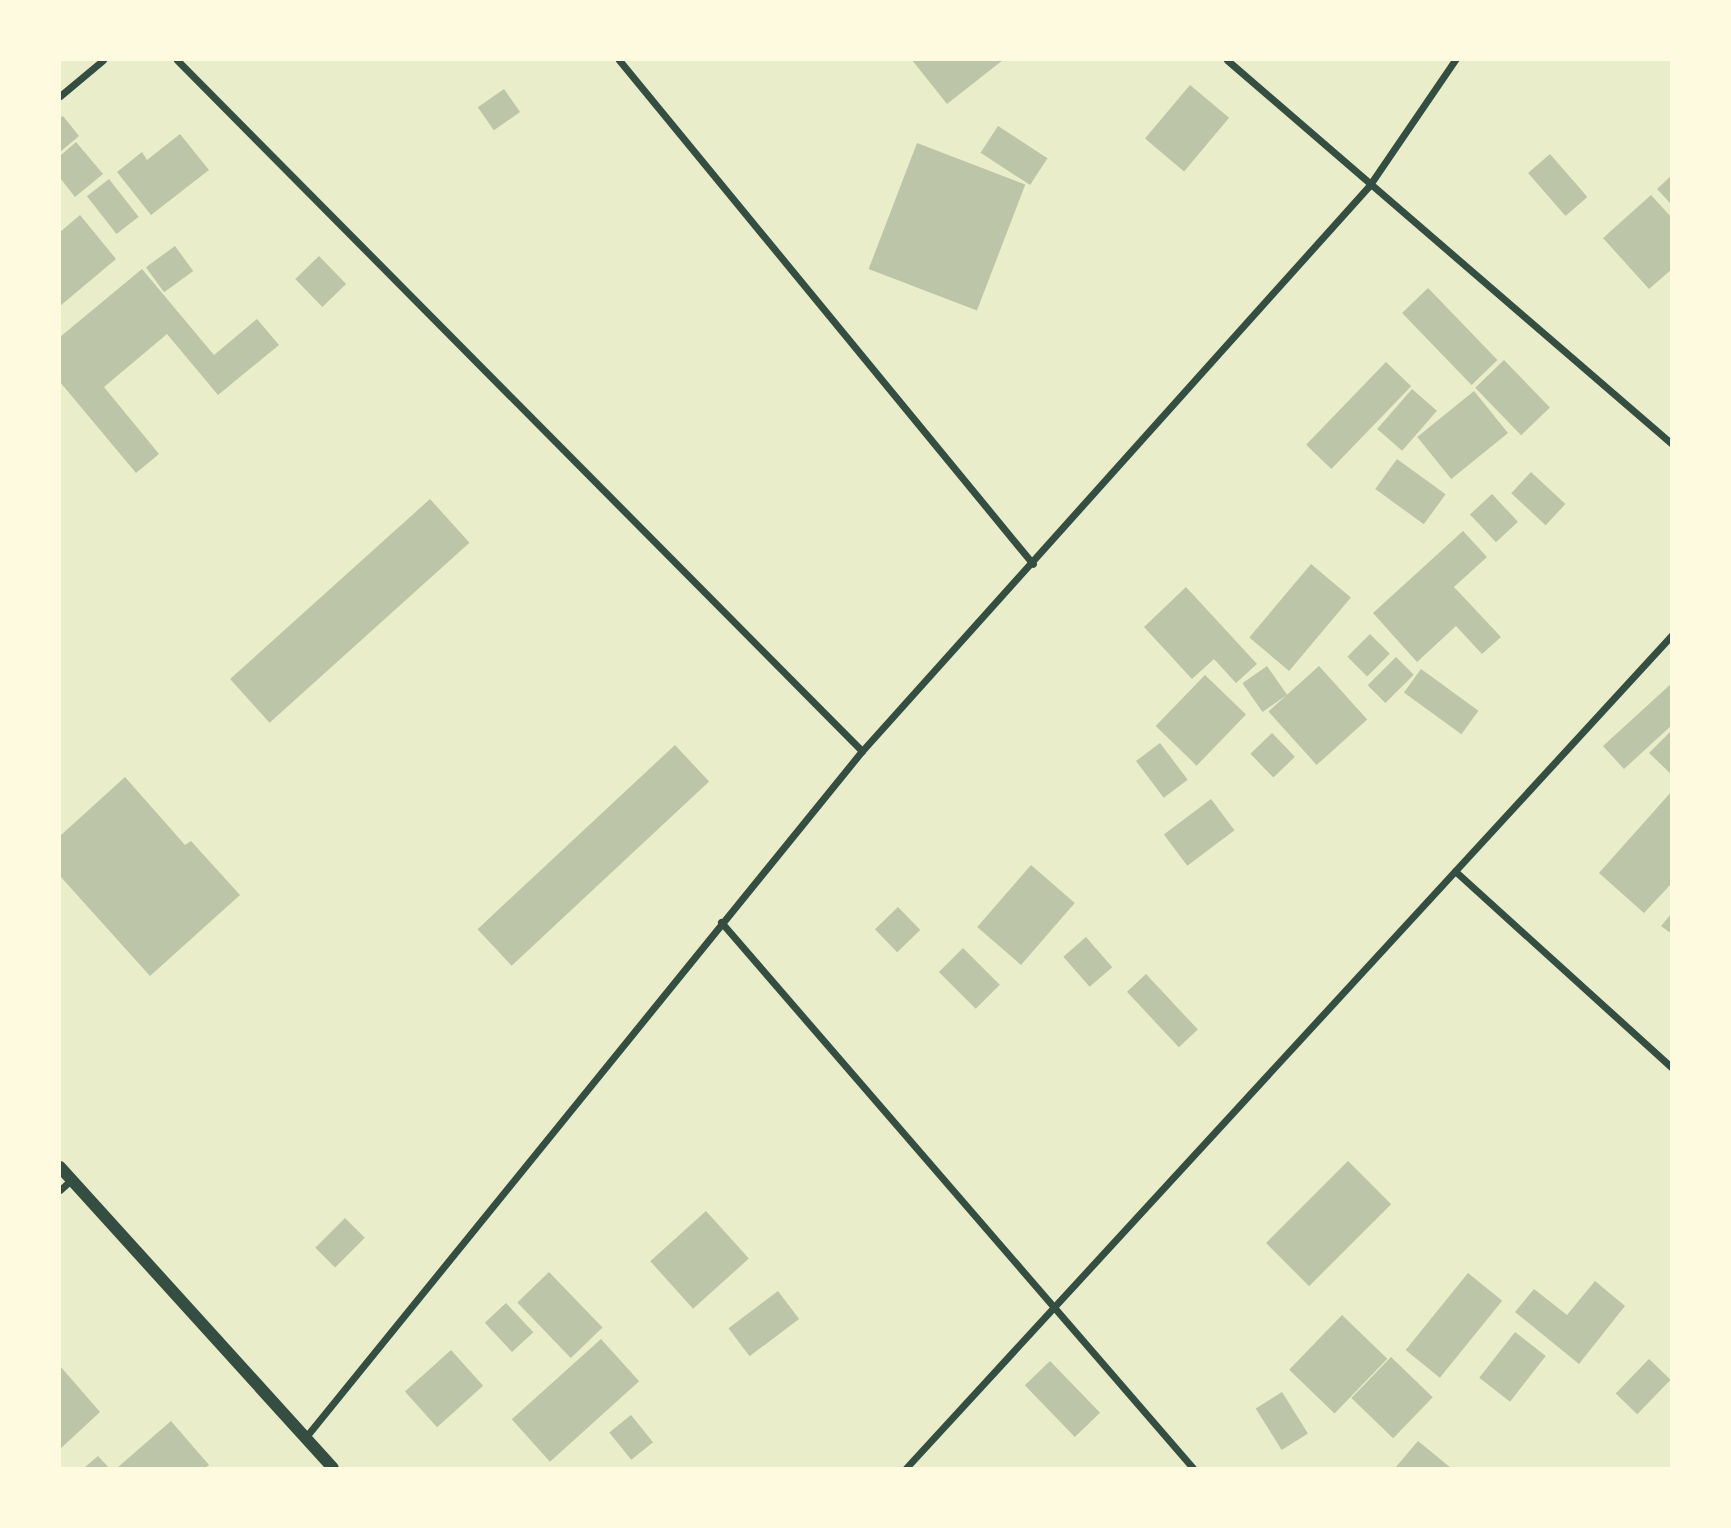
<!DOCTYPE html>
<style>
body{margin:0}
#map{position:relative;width:1731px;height:1528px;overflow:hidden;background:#e9edc9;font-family:"IBM Plex Sans",sans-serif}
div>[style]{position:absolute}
.building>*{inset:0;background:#bcc5a7;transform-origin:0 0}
.minor>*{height:7px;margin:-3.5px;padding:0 3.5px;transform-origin:3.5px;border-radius:3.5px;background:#344e41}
.tertiary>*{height:12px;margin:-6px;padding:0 6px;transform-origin:6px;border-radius:6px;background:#344e41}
span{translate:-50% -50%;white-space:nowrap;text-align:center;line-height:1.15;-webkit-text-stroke:6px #fefae0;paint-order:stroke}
.frame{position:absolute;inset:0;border:61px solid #fefae0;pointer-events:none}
</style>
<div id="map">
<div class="building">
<i style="clip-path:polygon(912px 60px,1003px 60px,947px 104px)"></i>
<i style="left:1190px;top:85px;width:51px;height:70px;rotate:40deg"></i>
<i style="left:504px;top:89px;width:28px;height:32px;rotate:55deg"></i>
<i style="clip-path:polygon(63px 116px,79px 136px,60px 152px,60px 118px)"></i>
<i style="left:998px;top:126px;width:59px;height:32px;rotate:33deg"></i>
<i style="clip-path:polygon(180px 134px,209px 170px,151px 215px,117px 172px,142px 152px,147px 160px)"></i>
<i style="clip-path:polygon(76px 142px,103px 174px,75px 197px,60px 178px,60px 156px)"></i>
<i style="left:917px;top:143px;width:116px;height:135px;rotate:21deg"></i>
<i style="left:1550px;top:154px;width:57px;height:29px;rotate:49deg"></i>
<i style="clip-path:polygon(1672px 175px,1672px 205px,1657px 189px)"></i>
<i style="left:109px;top:179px;width:48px;height:28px;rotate:52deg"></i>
<i style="clip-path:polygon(1651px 195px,1672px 218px,1672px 269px,1649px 289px,1603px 238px)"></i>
<i style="clip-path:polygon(80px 215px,116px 259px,60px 306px,60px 232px)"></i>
<i style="left:175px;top:246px;width:31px;height:36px;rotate:54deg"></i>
<i style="left:319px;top:256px;width:39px;height:33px;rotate:46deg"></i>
<i style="clip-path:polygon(142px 269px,214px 355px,257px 319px,279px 345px,218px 395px,167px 334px,104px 387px,159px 454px,136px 473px,60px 382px,60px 337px)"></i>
<i style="left:1428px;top:288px;width:100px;height:36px;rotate:46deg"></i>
<i style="left:1504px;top:360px;width:66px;height:40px;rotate:46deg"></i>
<i style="left:1386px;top:362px;width:35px;height:115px;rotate:44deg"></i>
<i style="left:1412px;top:389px;width:33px;height:53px;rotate:41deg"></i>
<i style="left:1474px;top:391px;width:54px;height:73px;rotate:51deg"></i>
<i style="left:1397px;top:459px;width:60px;height:37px;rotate:36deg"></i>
<i style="left:1531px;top:472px;width:47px;height:29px;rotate:43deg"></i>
<i style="left:1492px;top:494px;width:38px;height:30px;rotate:47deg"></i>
<i style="left:430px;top:499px;width:59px;height:269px;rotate:48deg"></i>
<i style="clip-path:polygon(1463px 531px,1487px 557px,1454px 587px,1501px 637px,1482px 654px,1456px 626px,1417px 662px,1373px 613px)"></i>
<i style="left:1311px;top:564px;width:52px;height:96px;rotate:40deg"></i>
<i style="clip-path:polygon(1186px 587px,1257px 664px,1236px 683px,1214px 659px,1192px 679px,1144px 627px)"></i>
<i style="left:1370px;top:634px;width:28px;height:32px;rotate:45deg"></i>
<i style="left:1396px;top:657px;width:25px;height:40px;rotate:45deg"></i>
<i style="left:1267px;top:666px;width:35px;height:30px;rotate:55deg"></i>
<i style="left:1319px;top:666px;width:72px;height:68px;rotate:48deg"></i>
<i style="left:1421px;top:669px;width:71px;height:29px;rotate:36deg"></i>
<i style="left:1205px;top:675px;width:57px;height:71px;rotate:44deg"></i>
<i style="clip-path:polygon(1672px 683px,1672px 725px,1624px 769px,1603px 746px)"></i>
<i style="clip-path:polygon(1672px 730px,1672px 775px,1649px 753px)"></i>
<i style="left:1272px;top:733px;width:33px;height:30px;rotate:46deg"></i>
<i style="left:1160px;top:743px;width:46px;height:30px;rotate:53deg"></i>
<i style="left:675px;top:745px;width:50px;height:270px;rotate:47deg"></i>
<i style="clip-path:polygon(125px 777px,185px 845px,191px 841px,240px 895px,150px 976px,60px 876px,60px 836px)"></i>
<i style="clip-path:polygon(1672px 791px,1672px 883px,1644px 913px,1599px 873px)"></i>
<i style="left:1211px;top:799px;width:39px;height:59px;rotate:53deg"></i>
<i style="left:1031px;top:865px;width:58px;height:82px;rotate:41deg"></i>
<i style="left:898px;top:907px;width:32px;height:32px;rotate:46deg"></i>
<i style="clip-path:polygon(1672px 913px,1672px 934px,1661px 926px)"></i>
<i style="left:1086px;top:937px;width:40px;height:30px;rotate:49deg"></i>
<i style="left:963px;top:948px;width:52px;height:34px;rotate:45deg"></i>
<i style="left:1146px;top:974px;width:76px;height:26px;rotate:47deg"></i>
<i style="left:1348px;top:1161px;width:61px;height:116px;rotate:45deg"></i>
<i style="left:706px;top:1211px;width:64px;height:75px;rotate:48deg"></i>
<i style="left:345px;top:1218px;width:28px;height:42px;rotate:45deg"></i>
<i style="left:549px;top:1272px;width:77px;height:44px;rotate:46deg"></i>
<i style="left:1468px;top:1273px;width:44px;height:99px;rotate:39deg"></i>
<i style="clip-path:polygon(1595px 1281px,1625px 1306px,1579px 1364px,1515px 1312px,1534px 1289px,1567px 1315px)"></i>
<i style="left:778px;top:1291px;width:35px;height:62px;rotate:53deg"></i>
<i style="left:506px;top:1303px;width:40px;height:29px;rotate:47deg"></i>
<i style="left:1342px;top:1315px;width:63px;height:76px;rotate:44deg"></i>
<i style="left:1515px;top:1332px;width:39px;height:58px;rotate:38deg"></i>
<i style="left:601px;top:1339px;width:57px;height:120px;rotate:48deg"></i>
<i style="left:451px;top:1350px;width:48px;height:62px;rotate:48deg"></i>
<i style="left:1391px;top:1357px;width:58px;height:57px;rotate:44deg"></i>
<i style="left:1649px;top:1359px;width:30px;height:48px;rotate:44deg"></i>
<i style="left:1050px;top:1361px;width:72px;height:35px;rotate:46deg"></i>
<i style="clip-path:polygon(60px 1366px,100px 1412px,60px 1449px)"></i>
<i style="left:1282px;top:1392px;width:49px;height:31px;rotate:58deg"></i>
<i style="left:631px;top:1415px;width:35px;height:28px;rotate:51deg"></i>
<i style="clip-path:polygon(171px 1421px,209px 1465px,205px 1468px,117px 1468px)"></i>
<i style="clip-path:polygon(1418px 1441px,1451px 1468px,1395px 1468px)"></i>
<i style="clip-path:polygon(98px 1456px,109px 1468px,84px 1468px)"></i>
</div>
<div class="minor">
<i style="left:177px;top:60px;width:973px;rotate:45.25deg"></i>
<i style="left:619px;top:60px;width:652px;rotate:50.6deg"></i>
<i style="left:1227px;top:60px;width:588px;rotate:40.79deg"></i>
<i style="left:60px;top:96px;width:56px;rotate:-39.9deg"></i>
<i style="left:1455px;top:871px;width:293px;rotate:42.2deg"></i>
<i style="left:721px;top:922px;width:722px;rotate:49.16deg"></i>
<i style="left:60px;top:1190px;width:15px;rotate:-42deg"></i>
<i style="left:305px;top:1438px;width:884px;rotate:-50.97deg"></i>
<i style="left:862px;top:751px;width:759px;rotate:-48.1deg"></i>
<i style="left:1369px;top:186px;width:153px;rotate:-55.7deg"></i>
<i style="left:906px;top:1468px;width:1132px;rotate:-47.4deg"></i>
</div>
<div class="tertiary">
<i style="left:60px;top:1167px;width:406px;rotate:47.8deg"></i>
</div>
<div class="frame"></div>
</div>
